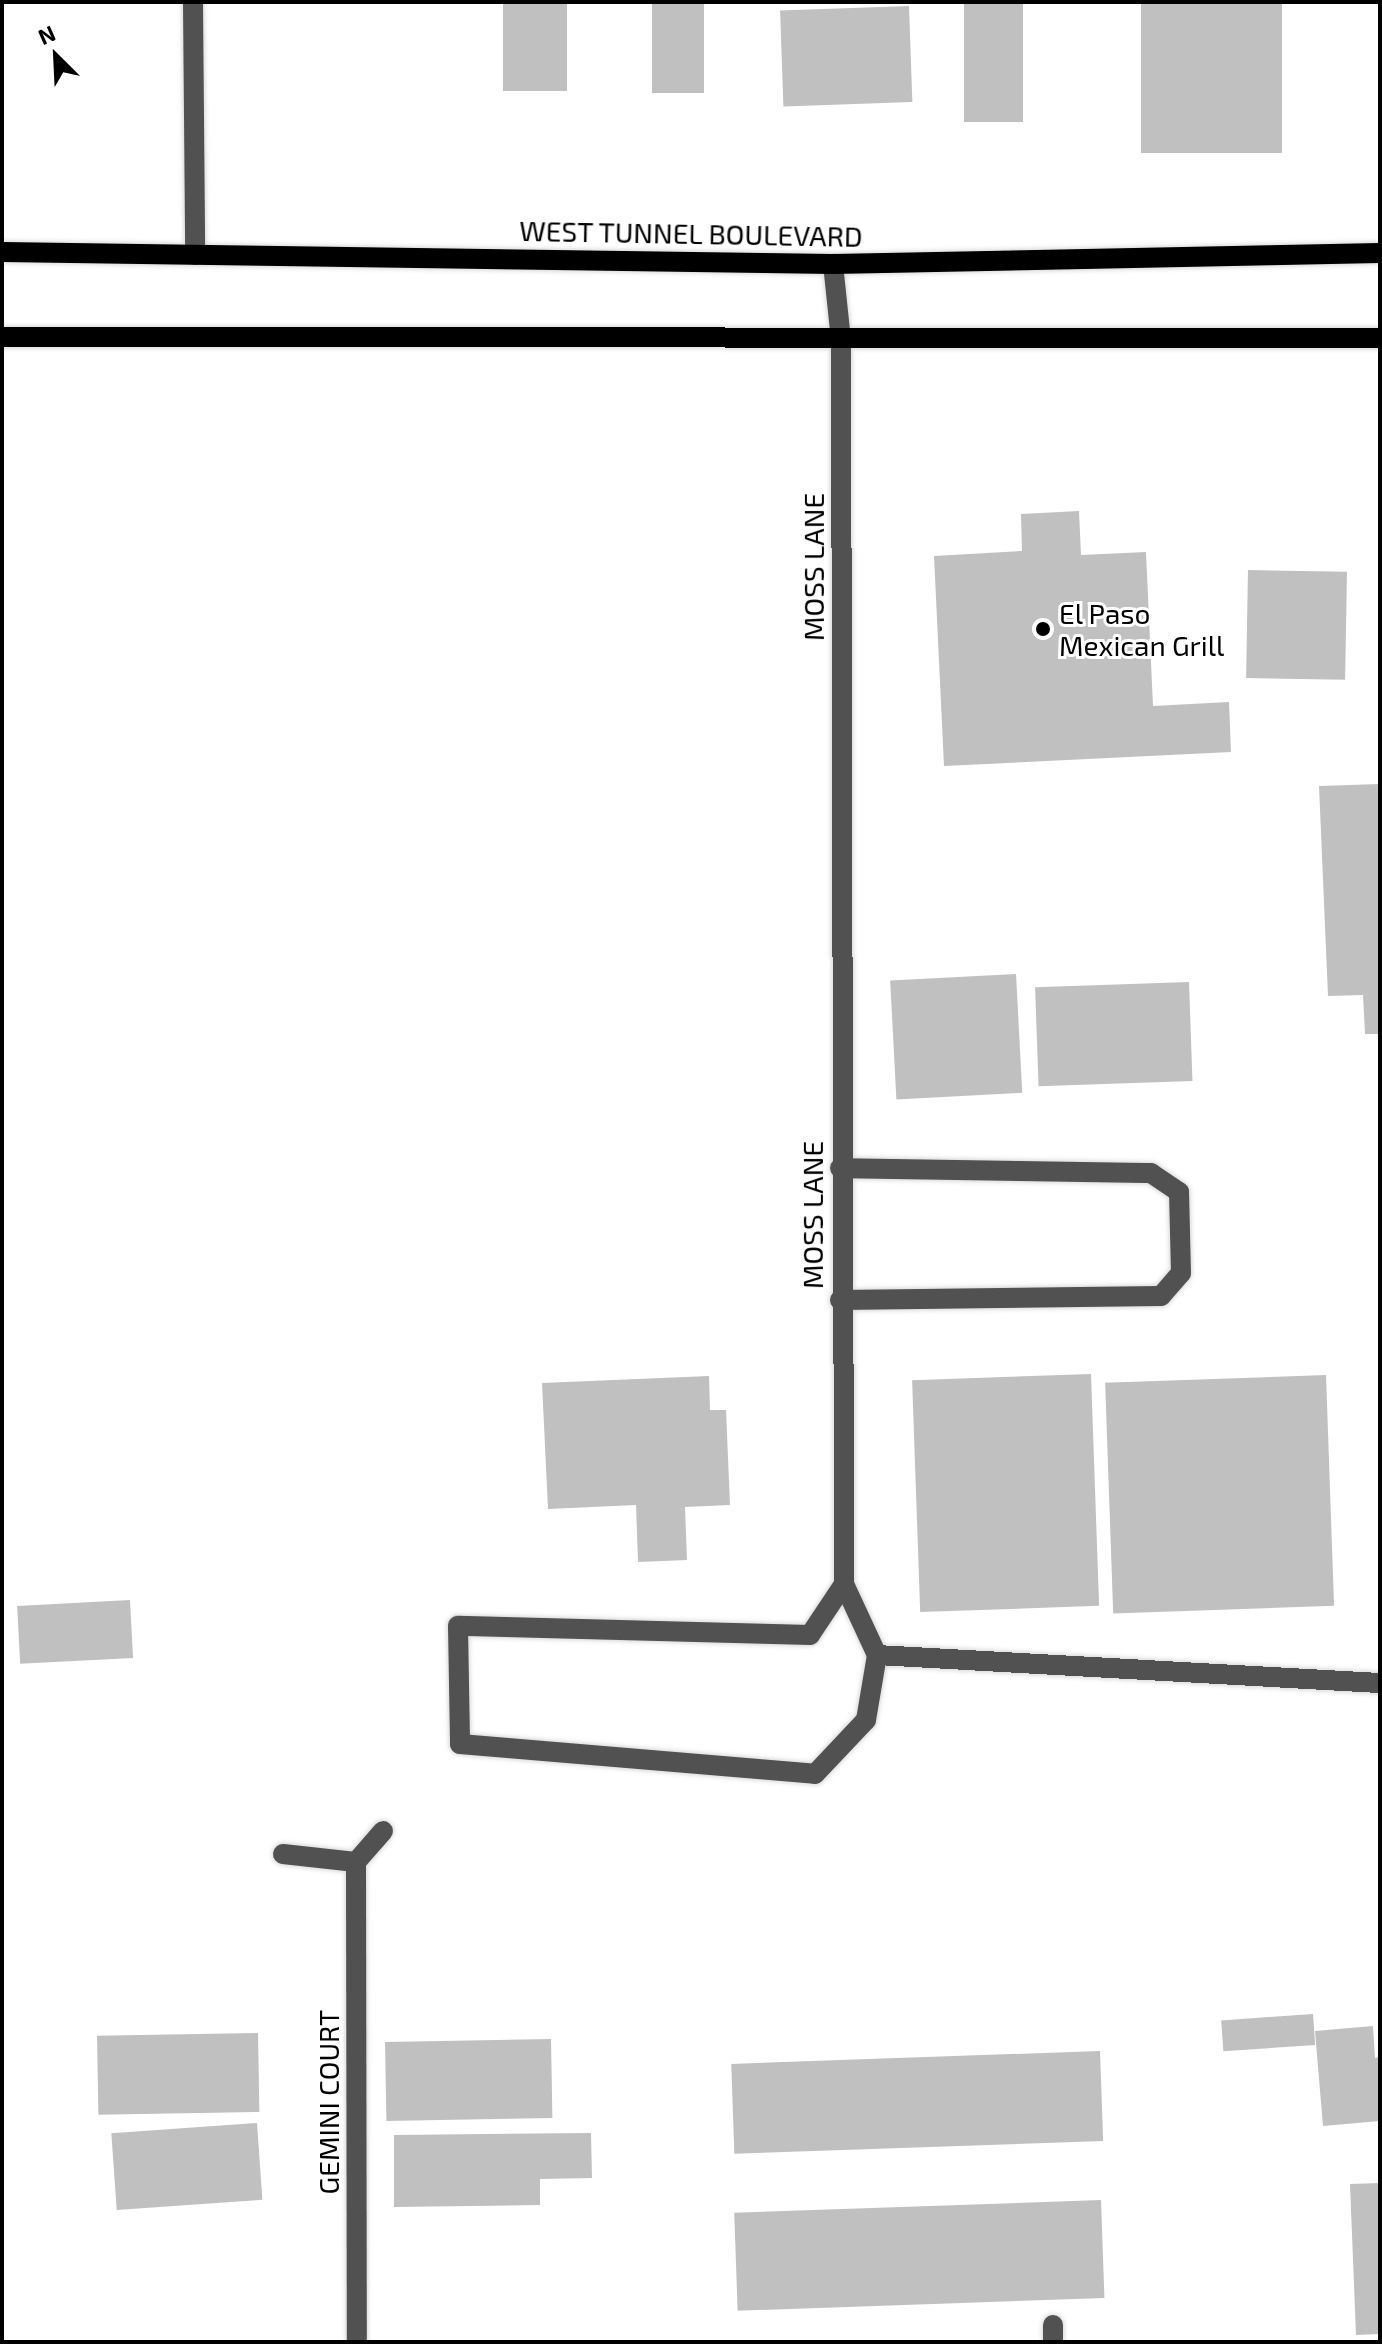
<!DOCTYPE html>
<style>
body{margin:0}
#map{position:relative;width:1382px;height:2344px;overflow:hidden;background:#fff;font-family:"Exo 2",sans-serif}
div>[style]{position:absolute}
.building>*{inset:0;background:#c0c0c0;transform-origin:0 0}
.roads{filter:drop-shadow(0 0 2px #dbdbdb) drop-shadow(0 0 2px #dbdbdb)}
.minor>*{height:20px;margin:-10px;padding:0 10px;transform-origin:10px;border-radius:10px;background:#515151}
.major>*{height:20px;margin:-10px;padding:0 10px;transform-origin:10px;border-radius:10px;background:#000}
.dots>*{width:22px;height:22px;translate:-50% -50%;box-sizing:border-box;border:4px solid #fff;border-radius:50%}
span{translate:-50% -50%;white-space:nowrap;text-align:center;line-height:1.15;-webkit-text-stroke:6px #fff;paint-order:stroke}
.street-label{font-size:28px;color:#000}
.poi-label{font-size:28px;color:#000}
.left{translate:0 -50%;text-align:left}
.frame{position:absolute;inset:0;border:4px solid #000;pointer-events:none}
.north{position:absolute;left:16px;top:16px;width:80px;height:80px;-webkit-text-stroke:6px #fff;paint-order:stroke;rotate:336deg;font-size:22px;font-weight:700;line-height:32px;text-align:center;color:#000}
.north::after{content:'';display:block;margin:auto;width:28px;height:36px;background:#000;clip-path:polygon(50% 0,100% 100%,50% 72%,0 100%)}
</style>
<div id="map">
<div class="building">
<i style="left:503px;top:2px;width:64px;height:89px"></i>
<i style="left:652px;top:2px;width:52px;height:91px"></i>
<i style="left:964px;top:2px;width:59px;height:120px"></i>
<i style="left:1141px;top:2px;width:141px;height:151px"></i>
<i style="left:909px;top:6px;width:96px;height:129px;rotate:88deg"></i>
<i style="clip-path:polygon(1079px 511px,1081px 555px,1146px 552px,1153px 706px,1229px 702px,1231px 752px,944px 766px,934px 556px,1022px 551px,1021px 514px)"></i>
<i style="left:1248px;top:570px;width:99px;height:108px;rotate:1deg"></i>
<i style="clip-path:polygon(1380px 784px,1380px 1034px,1365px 1034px,1363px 995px,1328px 996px,1319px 786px)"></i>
<i style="left:1016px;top:974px;width:119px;height:126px;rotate:87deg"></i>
<i style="left:1189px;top:982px;width:99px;height:154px;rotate:88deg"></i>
<i style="left:1091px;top:1374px;width:232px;height:179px;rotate:88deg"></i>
<i style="left:1326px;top:1375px;width:231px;height:221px;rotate:88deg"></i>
<i style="clip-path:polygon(709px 1376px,710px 1410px,726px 1410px,730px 1505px,685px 1507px,687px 1560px,638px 1562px,636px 1505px,548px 1509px,542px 1383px)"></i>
<i style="left:130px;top:1600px;width:58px;height:113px;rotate:87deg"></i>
<i style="left:1313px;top:2014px;width:31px;height:92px;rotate:86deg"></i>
<i style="clip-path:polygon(1373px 2026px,1375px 2058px,1380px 2057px,1380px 2121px,1323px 2126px,1315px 2031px)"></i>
<i style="left:258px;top:2033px;width:79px;height:161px;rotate:89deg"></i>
<i style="left:551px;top:2039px;width:79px;height:166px;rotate:89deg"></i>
<i style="left:1100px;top:2051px;width:90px;height:369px;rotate:88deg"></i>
<i style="left:257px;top:2123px;width:77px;height:146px;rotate:86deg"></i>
<i style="clip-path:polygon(591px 2133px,592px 2178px,540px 2179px,540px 2205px,394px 2207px,394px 2135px)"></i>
<i style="clip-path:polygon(1380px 2183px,1380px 2334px,1356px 2335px,1350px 2184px)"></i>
<i style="left:1101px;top:2200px;width:98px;height:367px;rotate:88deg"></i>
</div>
<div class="roads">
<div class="minor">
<i style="left:193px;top:2px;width:253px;rotate:89.5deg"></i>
<i style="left:833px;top:264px;width:76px;rotate:84deg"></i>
<i style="left:841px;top:340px;width:1244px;rotate:89.86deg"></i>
<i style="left:844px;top:1584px;width:78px;rotate:65.1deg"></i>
<i style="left:877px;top:1655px;width:504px;rotate:3.19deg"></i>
<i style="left:840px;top:1300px;width:321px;rotate:-0.7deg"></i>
<i style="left:1161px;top:1296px;width:30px;rotate:-49deg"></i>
<i style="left:1181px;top:1273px;width:81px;rotate:-91.4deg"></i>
<i style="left:1179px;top:1192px;width:34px;rotate:-146deg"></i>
<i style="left:1151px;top:1173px;width:311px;rotate:-179.1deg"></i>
<i style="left:844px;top:1584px;width:61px;rotate:123.7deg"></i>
<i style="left:810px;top:1635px;width:352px;rotate:-178.5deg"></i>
<i style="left:458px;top:1626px;width:118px;rotate:89deg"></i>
<i style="left:460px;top:1744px;width:356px;rotate:4.8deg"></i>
<i style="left:815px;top:1774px;width:74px;rotate:-46.6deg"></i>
<i style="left:866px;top:1720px;width:66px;rotate:-80.4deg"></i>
<i style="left:283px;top:1854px;width:73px;rotate:6.3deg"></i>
<i style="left:356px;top:1862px;width:41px;rotate:-48.9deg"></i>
<i style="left:356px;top:1862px;width:480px;rotate:89.9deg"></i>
<i style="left:1053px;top:2325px;width:17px;rotate:90deg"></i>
</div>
<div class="major">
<i style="left:2px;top:252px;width:831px;rotate:0.83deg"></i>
<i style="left:833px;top:264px;width:547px;rotate:-1.15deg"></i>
<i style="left:2px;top:337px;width:1378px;rotate:0.04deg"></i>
</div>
</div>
<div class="dots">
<i style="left:1043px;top:629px;background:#000"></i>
</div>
<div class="street-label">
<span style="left:691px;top:233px;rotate:1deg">WEST TUNNEL BOULEVARD</span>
<span style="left:813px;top:567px;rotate:-90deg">MOSS LANE</span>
<span style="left:812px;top:1215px;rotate:-90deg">MOSS LANE</span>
<span style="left:328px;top:2102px;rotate:-90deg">GEMINI COURT</span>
</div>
<div class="poi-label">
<span class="left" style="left:1059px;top:629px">El Paso<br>Mexican Grill</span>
</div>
<div class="frame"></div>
<div class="north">N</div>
</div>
